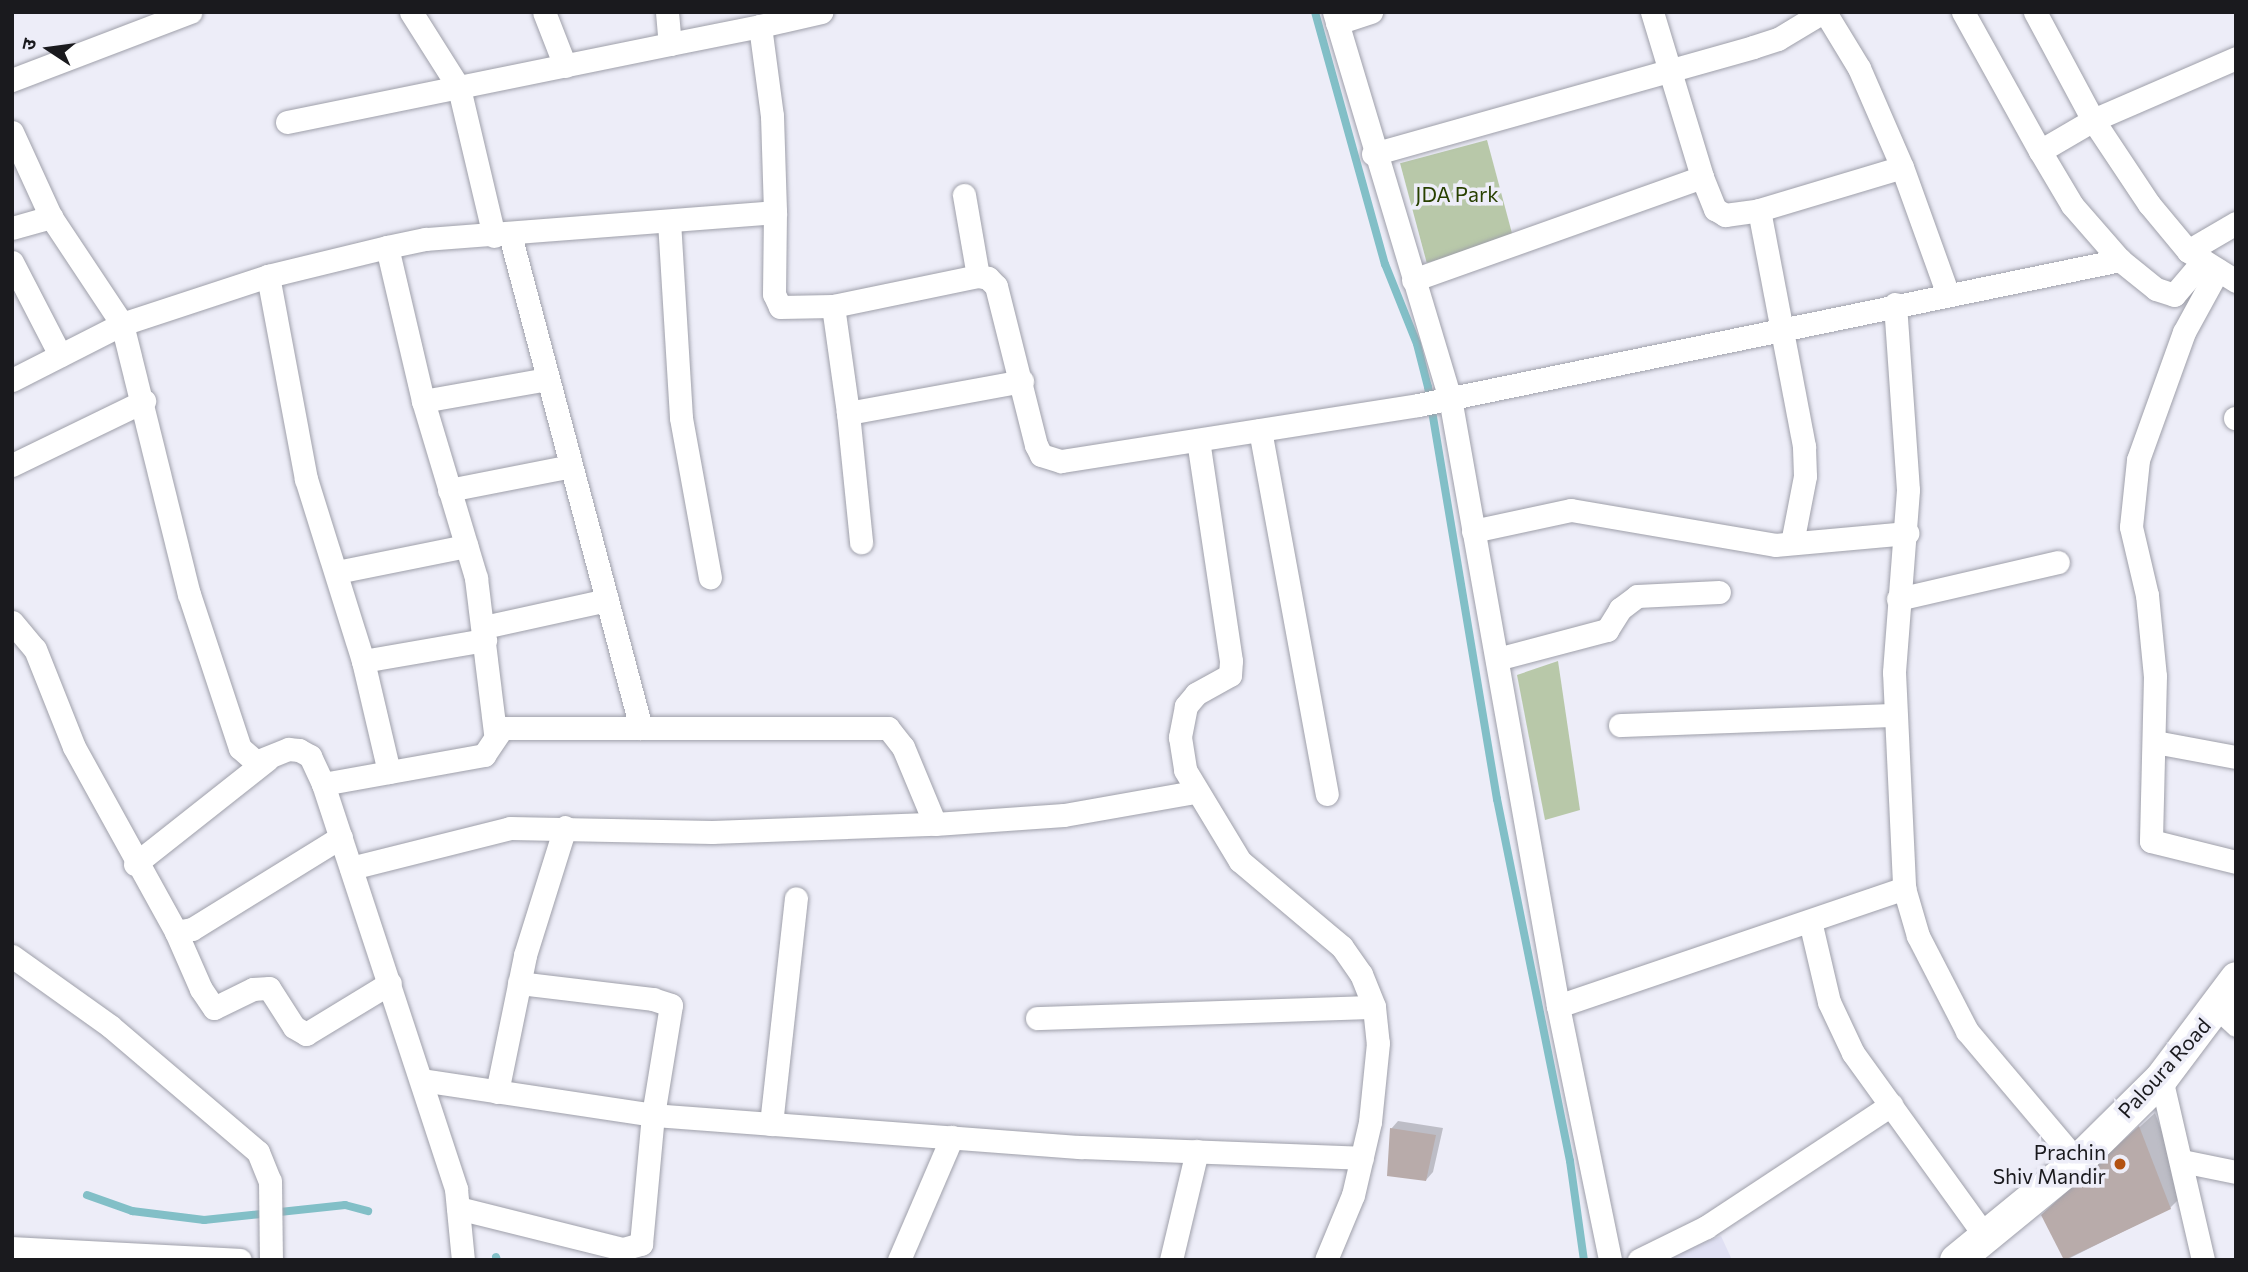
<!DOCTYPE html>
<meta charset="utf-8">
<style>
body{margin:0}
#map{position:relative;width:2248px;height:1272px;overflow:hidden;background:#ededf8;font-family:Commissioner,"Noto Sans Devanagari",sans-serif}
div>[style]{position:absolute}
.built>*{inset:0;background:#e0e0f3}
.green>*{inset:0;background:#b8c8a9;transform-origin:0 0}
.shadow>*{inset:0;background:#0003}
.stream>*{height:8px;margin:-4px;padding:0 4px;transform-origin:4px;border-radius:4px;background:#82bfc7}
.building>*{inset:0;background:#b8abaa}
.roads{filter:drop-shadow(0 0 2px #9fa0aa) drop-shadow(0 0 2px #9fa0aa)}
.minor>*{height:23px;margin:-11.5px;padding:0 11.5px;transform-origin:11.5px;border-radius:11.5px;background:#fff}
.secondary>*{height:33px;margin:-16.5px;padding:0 16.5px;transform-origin:16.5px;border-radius:16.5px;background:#fff}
.dots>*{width:19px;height:19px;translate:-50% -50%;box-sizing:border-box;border:4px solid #ededf8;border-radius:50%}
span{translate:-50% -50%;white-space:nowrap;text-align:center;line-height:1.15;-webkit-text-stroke:7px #ededf8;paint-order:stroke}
.park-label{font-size:21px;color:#284000}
.street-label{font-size:21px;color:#1a1a1e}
.poi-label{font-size:21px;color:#1a1a1e}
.right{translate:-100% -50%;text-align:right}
.frame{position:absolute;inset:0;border:14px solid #1a1a1e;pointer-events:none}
.north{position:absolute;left:14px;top:14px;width:70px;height:70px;-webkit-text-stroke:5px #ededf8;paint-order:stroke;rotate:283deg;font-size:19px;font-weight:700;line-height:28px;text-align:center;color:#1a1a1e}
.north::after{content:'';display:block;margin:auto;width:24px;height:32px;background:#1a1a1e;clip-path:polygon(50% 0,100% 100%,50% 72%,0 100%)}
</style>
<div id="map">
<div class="built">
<i style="clip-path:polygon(1721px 1236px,1732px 1260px,1658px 1260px)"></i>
</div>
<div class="green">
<i style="left:1487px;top:140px;width:103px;height:90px;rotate:75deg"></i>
<i style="clip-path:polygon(1558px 661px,1580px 810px,1545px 820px,1517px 675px)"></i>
</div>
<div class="shadow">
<i style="clip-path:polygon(2155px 1113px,2185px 1193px,2170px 1208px,2066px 1260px,2043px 1215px)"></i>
<i style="clip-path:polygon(1398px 1121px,1443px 1128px,1433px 1172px,1426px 1180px,1391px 1129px)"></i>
</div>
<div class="stream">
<i style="left:1315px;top:12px;width:262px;rotate:74.5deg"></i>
<i style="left:1385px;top:264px;width:86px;rotate:68.2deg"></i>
<i style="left:1417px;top:344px;width:44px;rotate:75.7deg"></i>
<i style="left:1428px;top:387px;width:418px;rotate:80.5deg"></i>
<i style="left:1497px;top:799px;width:369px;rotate:78.6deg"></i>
<i style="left:1570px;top:1161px;width:100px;rotate:82deg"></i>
<i style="left:87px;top:1195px;width:48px;rotate:19.6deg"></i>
<i style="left:132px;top:1211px;width:73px;rotate:7.1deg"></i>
<i style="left:204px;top:1220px;width:142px;rotate:-6.1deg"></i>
<i style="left:345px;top:1205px;width:24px;rotate:15deg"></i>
<i style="left:496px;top:1257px;width:3px;rotate:72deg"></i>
</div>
<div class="building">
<i style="clip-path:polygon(2139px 1126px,2171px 1209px,2064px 1260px,2041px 1215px)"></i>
<i style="clip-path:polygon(1390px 1128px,1436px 1135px,1426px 1181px,1387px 1176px)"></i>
</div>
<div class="roads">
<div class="minor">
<i style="left:411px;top:12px;width:90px;rotate:57.7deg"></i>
<i style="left:459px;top:88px;width:152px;rotate:76.7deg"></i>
<i style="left:544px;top:12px;width:58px;rotate:68.7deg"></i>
<i style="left:667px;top:12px;width:32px;rotate:85deg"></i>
<i style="left:670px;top:44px;width:92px;rotate:-11.3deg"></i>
<i style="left:760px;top:26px;width:91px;rotate:82.4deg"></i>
<i style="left:772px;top:116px;width:96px;rotate:88.2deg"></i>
<i style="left:1334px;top:12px;width:403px;rotate:73.3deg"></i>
<i style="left:1450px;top:398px;width:618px;rotate:79.93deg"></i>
<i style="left:1558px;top:1006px;width:259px;rotate:78.4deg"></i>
<i style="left:1652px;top:12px;width:172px;rotate:73.1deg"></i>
<i style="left:1963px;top:12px;width:159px;rotate:61deg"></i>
<i style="left:2040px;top:151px;width:61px;rotate:-30.3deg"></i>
<i style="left:2093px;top:120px;width:156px;rotate:-23.4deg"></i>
<i style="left:2035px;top:12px;width:123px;rotate:61.8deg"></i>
<i style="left:2093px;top:120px;width:101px;rotate:56.3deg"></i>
<i style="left:2149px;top:204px;width:61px;rotate:50.3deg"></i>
<i style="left:2188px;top:251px;width:57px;rotate:32deg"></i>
<i style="left:1337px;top:23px;width:36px;rotate:-18deg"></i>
<i style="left:760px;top:26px;width:63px;rotate:-12.9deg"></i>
<i style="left:12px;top:80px;width:191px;rotate:-20.9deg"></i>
<i style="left:287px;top:122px;width:391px;rotate:-11.5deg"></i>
<i style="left:12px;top:132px;width:94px;rotate:65.4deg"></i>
<i style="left:51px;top:217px;width:128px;rotate:56.4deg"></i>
<i style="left:122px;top:324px;width:278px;rotate:76.1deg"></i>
<i style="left:189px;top:594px;width:162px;rotate:71.7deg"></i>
<i style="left:240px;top:748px;width:21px;rotate:41deg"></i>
<i style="left:256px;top:762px;width:35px;rotate:-22deg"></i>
<i style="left:288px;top:749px;width:11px;rotate:5deg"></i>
<i style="left:299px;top:750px;width:13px;rotate:29deg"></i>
<i style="left:310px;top:756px;width:31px;rotate:65deg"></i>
<i style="left:323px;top:784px;width:426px;rotate:71.8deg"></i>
<i style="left:456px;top:1189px;width:71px;rotate:84.4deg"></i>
<i style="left:2040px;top:151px;width:63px;rotate:59.3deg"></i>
<i style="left:2072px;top:205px;width:73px;rotate:48.9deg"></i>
<i style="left:2120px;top:260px;width:46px;rotate:38.9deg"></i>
<i style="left:2156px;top:289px;width:19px;rotate:18deg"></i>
<i style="left:2174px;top:295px;width:45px;rotate:-49.5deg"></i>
<i style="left:1373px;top:154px;width:395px;rotate:-15.7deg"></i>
<i style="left:1753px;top:47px;width:26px;rotate:-18deg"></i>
<i style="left:1778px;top:39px;width:52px;rotate:-31deg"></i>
<i style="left:1902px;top:167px;width:136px;rotate:70.2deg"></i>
<i style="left:964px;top:195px;width:82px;rotate:80.2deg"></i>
<i style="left:669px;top:221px;width:197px;rotate:86.5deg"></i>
<i style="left:681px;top:418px;width:162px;rotate:79.7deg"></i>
<i style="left:12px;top:228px;width:41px;rotate:-15.8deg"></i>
<i style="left:510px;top:235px;width:510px;rotate:75.12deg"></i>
<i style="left:641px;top:728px;width:247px"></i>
<i style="left:888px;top:728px;width:24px;rotate:52deg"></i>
<i style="left:903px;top:747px;width:83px;rotate:67.4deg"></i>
<i style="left:935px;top:824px;width:129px;rotate:-4deg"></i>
<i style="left:1064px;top:815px;width:133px;rotate:-10deg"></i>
<i style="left:387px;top:247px;width:158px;rotate:76.8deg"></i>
<i style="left:423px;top:401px;width:185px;rotate:73.3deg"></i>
<i style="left:476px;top:578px;width:155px;rotate:83deg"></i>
<i style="left:2188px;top:251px;width:56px;rotate:-30.3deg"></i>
<i style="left:12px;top:262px;width:105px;rotate:62.7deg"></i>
<i style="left:2218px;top:270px;width:71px;rotate:118.7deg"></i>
<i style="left:2184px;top:332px;width:136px;rotate:109.8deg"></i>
<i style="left:2138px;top:460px;width:67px;rotate:96deg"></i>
<i style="left:2131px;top:527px;width:70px;rotate:76.8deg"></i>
<i style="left:2147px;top:595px;width:81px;rotate:84.4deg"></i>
<i style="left:2155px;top:676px;width:165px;rotate:91.4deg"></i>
<i style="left:2151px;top:841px;width:88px;rotate:13.9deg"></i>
<i style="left:268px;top:276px;width:207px;rotate:79.4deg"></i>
<i style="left:306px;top:479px;width:191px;rotate:72.6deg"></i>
<i style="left:363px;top:661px;width:114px;rotate:76.8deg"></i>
<i style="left:1413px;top:280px;width:307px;rotate:-19.6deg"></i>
<i style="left:1702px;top:177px;width:35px;rotate:68deg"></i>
<i style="left:1715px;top:209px;width:12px;rotate:31deg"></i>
<i style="left:1725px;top:215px;width:34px;rotate:-8deg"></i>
<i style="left:1895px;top:304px;width:186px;rotate:86deg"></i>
<i style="left:1908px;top:490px;width:183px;rotate:94.4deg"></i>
<i style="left:1894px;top:672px;width:216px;rotate:87.3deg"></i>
<i style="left:1904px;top:888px;width:50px;rotate:73.7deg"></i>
<i style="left:1918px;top:936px;width:107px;rotate:62.7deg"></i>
<i style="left:1967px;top:1031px;width:170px;rotate:49.8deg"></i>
<i style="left:833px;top:306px;width:108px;rotate:82deg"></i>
<i style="left:848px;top:413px;width:177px;rotate:-10.4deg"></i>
<i style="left:12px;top:380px;width:123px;rotate:-27deg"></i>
<i style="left:122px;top:324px;width:154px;rotate:-18.2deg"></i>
<i style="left:268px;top:276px;width:122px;rotate:-13.7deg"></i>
<i style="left:387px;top:247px;width:40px;rotate:-12deg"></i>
<i style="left:426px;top:239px;width:350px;rotate:-4.4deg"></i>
<i style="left:775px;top:212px;width:82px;rotate:90.7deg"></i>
<i style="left:774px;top:294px;width:14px;rotate:65deg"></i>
<i style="left:780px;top:307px;width:53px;rotate:-1.1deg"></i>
<i style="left:833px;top:306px;width:148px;rotate:-11.7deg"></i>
<i style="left:978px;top:276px;width:10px;rotate:11deg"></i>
<i style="left:988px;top:278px;width:11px;rotate:45deg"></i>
<i style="left:996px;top:286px;width:164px;rotate:75.9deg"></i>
<i style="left:1036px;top:445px;width:11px;rotate:63deg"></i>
<i style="left:1041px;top:455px;width:21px;rotate:17deg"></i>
<i style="left:1061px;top:461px;width:361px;rotate:-8.9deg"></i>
<i style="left:1418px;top:405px;width:717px;rotate:-11.67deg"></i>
<i style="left:423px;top:401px;width:127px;rotate:-10deg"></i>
<i style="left:848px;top:413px;width:130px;rotate:84.2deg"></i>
<i style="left:2235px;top:418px;width:1px"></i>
<i style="left:1260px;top:430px;width:370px;rotate:79.6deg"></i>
<i style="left:1198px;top:440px;width:223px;rotate:81.5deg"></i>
<i style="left:1231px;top:661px;width:14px;rotate:94deg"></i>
<i style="left:1230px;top:675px;width:39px;rotate:151deg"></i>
<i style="left:1196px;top:694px;width:16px;rotate:130deg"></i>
<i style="left:1186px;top:706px;width:32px;rotate:101deg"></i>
<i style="left:1180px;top:737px;width:33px;rotate:81deg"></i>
<i style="left:1185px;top:770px;width:106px;rotate:58.9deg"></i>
<i style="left:1240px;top:861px;width:133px;rotate:40.1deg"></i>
<i style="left:1342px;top:947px;width:33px;rotate:55deg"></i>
<i style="left:1361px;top:974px;width:35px;rotate:68deg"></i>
<i style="left:1374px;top:1007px;width:36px;rotate:84deg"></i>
<i style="left:1378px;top:1043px;width:79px;rotate:95.8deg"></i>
<i style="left:1370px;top:1122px;width:75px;rotate:103.1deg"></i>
<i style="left:1353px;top:1195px;width:70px;rotate:112.6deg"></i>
<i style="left:12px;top:465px;width:147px;rotate:-25.9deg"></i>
<i style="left:449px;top:490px;width:124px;rotate:-11.1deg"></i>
<i style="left:1473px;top:531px;width:100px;rotate:-12.1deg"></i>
<i style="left:1571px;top:510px;width:207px;rotate:9.7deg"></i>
<i style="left:1775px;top:545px;width:133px;rotate:-5.2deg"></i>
<i style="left:1792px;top:543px;width:68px;rotate:-79deg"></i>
<i style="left:1805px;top:476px;width:30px;rotate:-92deg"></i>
<i style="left:1804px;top:446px;width:240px;rotate:-100.8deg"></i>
<i style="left:1759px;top:210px;width:149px;rotate:-16.7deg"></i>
<i style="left:1902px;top:167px;width:108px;rotate:-113.5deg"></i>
<i style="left:1859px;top:68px;width:66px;rotate:-121.3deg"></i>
<i style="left:337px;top:572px;width:132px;rotate:-11.4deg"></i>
<i style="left:1898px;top:599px;width:164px;rotate:-13deg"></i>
<i style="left:12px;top:622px;width:35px;rotate:50deg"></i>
<i style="left:35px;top:649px;width:105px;rotate:68.3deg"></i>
<i style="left:74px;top:747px;width:211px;rotate:61.1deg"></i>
<i style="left:176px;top:932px;width:16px;rotate:-11deg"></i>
<i style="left:192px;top:929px;width:175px;rotate:-31.7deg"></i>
<i style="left:484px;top:627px;width:126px;rotate:-12.4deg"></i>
<i style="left:1497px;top:659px;width:114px;rotate:-14.8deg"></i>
<i style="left:1607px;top:630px;width:25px;rotate:-58deg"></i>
<i style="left:1620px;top:609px;width:21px;rotate:-37deg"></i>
<i style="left:1637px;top:596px;width:82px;rotate:-2.8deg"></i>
<i style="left:363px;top:661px;width:124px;rotate:-9.8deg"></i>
<i style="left:1620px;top:725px;width:274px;rotate:-2.1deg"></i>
<i style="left:2155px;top:742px;width:82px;rotate:10.5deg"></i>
<i style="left:323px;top:784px;width:164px;rotate:-10.2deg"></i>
<i style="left:484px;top:755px;width:32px;rotate:-56deg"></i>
<i style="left:502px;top:728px;width:139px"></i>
<i style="left:135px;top:864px;width:169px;rotate:-38.3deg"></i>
<i style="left:351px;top:868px;width:164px;rotate:-14.1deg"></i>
<i style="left:510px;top:828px;width:202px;rotate:1.1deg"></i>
<i style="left:712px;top:832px;width:223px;rotate:-2.1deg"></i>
<i style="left:1810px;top:921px;width:83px;rotate:76.8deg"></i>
<i style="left:1829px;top:1002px;width:56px;rotate:64.8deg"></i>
<i style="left:1853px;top:1053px;width:226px;rotate:54.2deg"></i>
<i style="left:176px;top:932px;width:62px;rotate:66.3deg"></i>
<i style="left:201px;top:989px;width:23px;rotate:56deg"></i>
<i style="left:214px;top:1008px;width:43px;rotate:-26deg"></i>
<i style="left:253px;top:989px;width:16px;rotate:-4deg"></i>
<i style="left:269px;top:988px;width:46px;rotate:57.3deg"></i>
<i style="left:294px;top:1027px;width:14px;rotate:30deg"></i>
<i style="left:306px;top:1034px;width:98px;rotate:-31.3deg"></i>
<i style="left:12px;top:956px;width:120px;rotate:35.5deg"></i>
<i style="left:110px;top:1026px;width:194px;rotate:40.4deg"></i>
<i style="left:258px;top:1152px;width:31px;rotate:68deg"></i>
<i style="left:270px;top:1181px;width:79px;rotate:89.3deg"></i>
<i style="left:1558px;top:1006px;width:366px;rotate:-18.8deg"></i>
<i style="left:2217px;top:1007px;width:26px;rotate:43deg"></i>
<i style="left:1037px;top:1018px;width:337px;rotate:-1.9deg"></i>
<i style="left:2161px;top:1078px;width:187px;rotate:77deg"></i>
<i style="left:422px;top:1080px;width:234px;rotate:8.6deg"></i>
<i style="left:653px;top:1115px;width:428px;rotate:4.3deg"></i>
<i style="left:1080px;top:1147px;width:282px;rotate:2.2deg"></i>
<i style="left:497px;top:1092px;width:140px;rotate:-78.4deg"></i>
<i style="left:525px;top:955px;width:134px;rotate:-72.6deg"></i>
<i style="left:771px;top:1124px;width:227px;rotate:-83.7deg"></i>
<i style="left:2182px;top:1161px;width:55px;rotate:11.5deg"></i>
<i style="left:458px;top:1208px;width:170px;rotate:14deg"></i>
<i style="left:623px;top:1249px;width:19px;rotate:-16deg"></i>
<i style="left:641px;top:1244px;width:130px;rotate:-84.7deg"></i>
<i style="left:653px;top:1115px;width:111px;rotate:-80.7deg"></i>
<i style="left:671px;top:1005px;width:19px;rotate:-162deg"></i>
<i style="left:653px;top:999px;width:135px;rotate:-173.2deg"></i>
<i style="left:12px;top:1248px;width:228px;rotate:3deg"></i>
<i style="left:899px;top:1260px;width:134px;rotate:-66.7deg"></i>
<i style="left:1171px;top:1260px;width:112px;rotate:-76.6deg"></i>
<i style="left:1639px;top:1260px;width:75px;rotate:-26.2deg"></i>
<i style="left:1706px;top:1227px;width:222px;rotate:-33.4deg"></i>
</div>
<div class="secondary">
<i style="left:1956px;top:1260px;width:156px;rotate:-39.3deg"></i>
<i style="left:2077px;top:1161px;width:118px;rotate:-44.7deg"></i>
<i style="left:2161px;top:1078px;width:125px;rotate:-53.1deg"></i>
</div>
</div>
<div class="dots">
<i style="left:2120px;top:1164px;background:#b35212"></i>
</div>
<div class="park-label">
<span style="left:1457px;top:194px">JDA Park</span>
</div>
<div class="street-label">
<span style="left:2164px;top:1068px;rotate:-48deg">Paloura Road</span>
</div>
<div class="poi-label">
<span class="right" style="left:2106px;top:1164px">Prachin<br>Shiv Mandir</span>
</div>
<div class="frame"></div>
<div class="north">उ</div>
</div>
